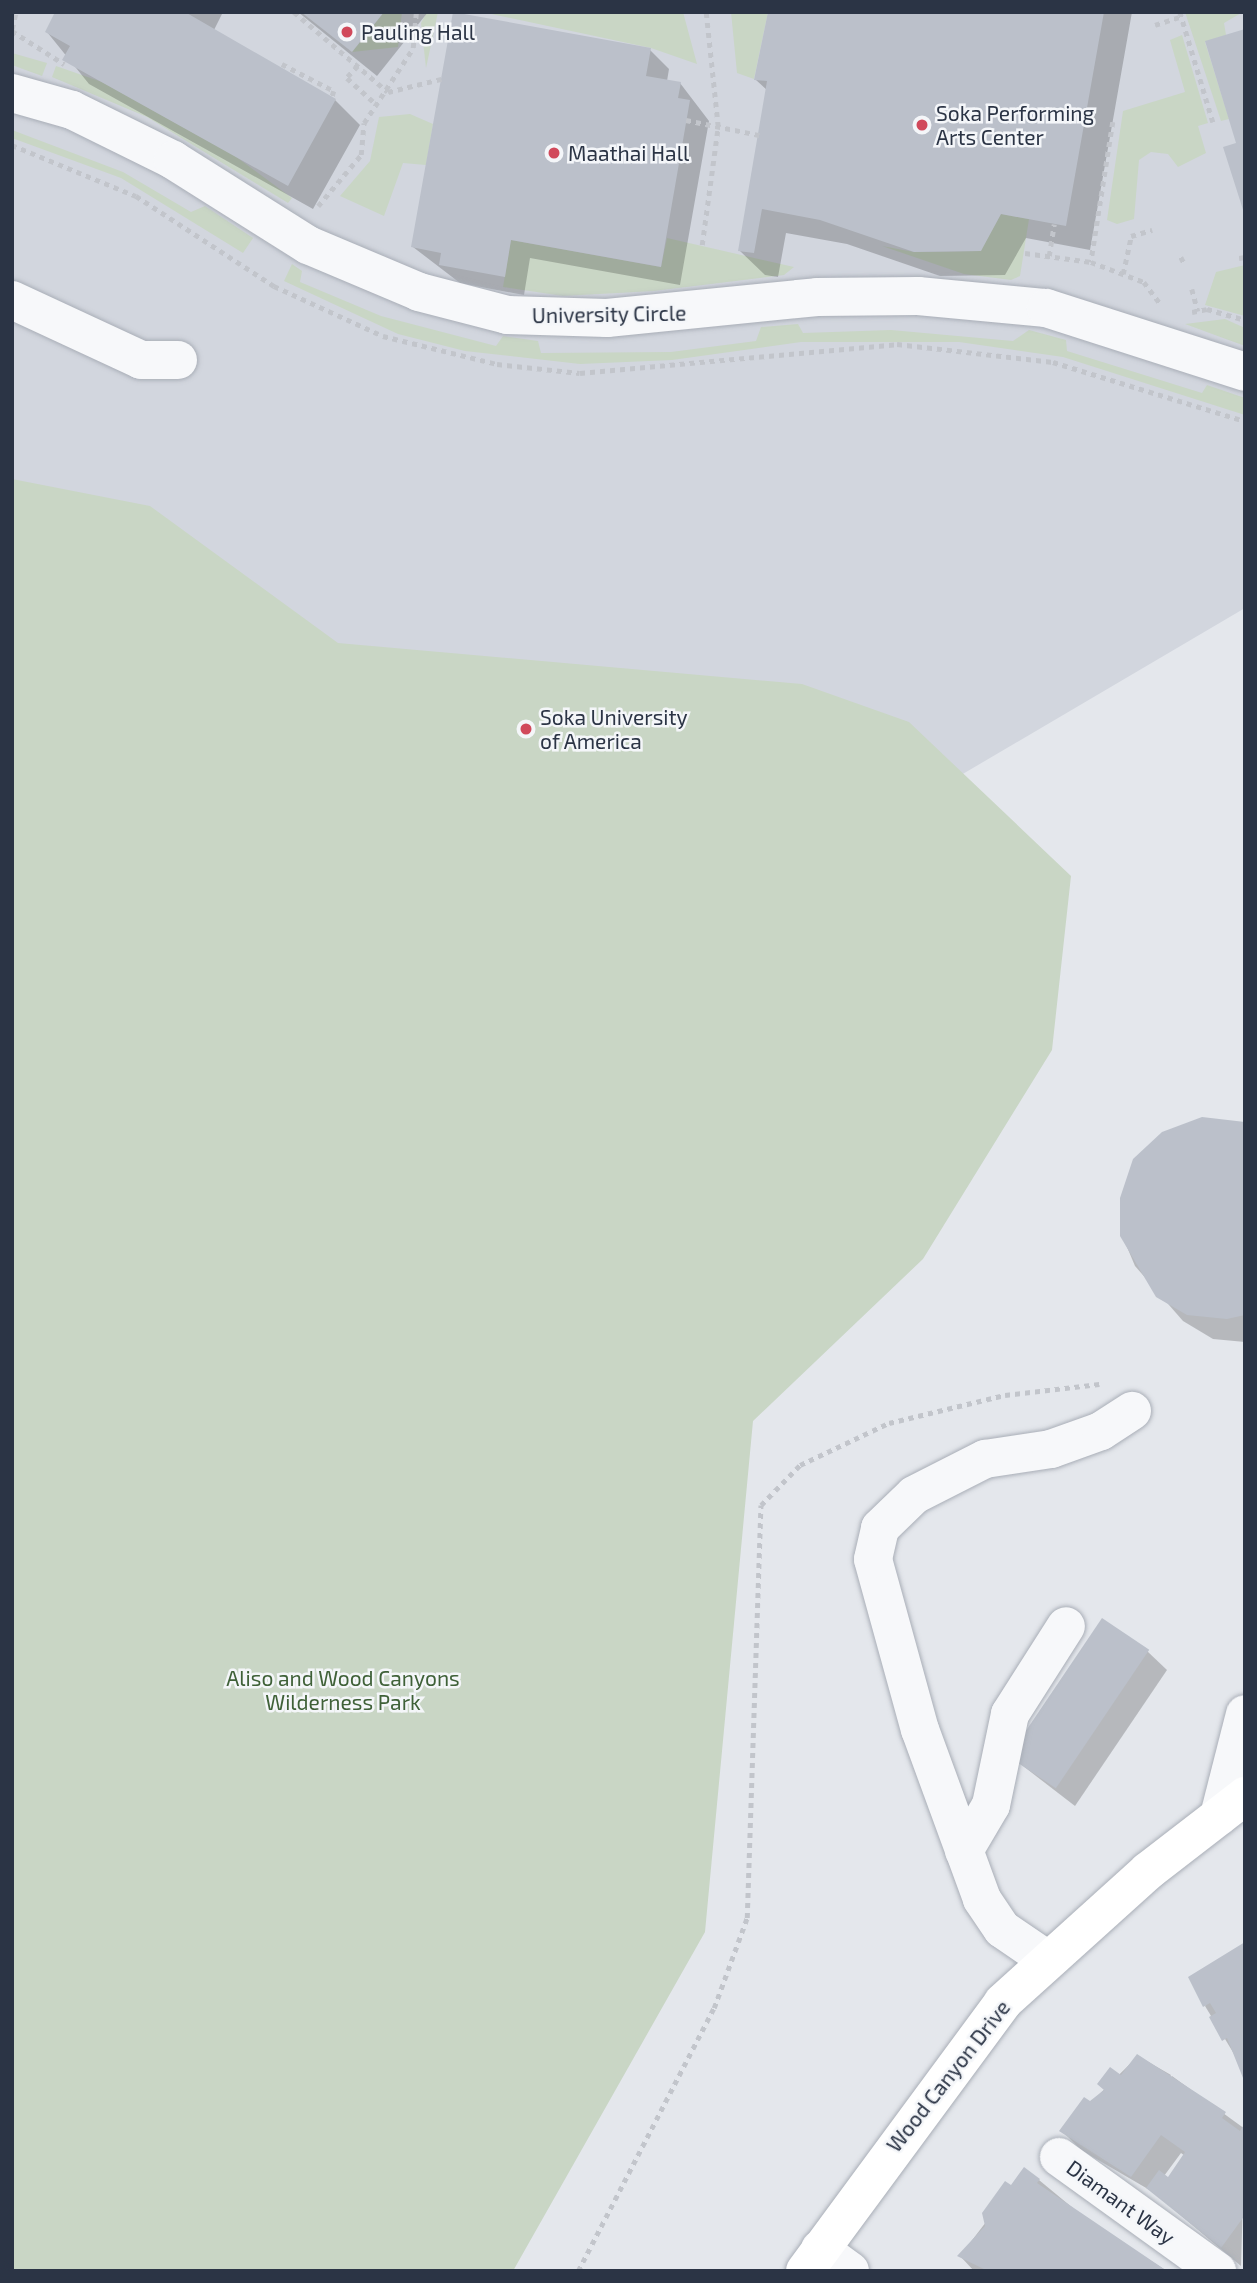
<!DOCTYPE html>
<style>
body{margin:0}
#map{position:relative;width:1257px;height:2283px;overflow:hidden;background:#e4e7ec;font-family:"Exo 2",sans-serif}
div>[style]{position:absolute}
.built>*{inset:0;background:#d2d6de}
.green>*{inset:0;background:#c9d6c5}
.shadow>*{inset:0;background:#0003}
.building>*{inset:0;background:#bbc0ca;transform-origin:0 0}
.path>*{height:4.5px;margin-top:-2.25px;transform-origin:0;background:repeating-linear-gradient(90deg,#c2c5cb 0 5px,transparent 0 10px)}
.roads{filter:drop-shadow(0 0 2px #a9aeb7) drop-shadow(0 0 2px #a9aeb7)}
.minor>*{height:38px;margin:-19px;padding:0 19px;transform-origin:19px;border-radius:19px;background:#f7f8fa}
.major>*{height:38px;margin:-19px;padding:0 19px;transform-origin:19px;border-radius:19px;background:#fff}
.dots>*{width:19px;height:19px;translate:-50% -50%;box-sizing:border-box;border:4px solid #f4f6f9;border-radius:50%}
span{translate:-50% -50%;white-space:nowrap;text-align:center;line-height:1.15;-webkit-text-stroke:5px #f4f6f9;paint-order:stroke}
.poi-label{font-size:21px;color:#2b3445}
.left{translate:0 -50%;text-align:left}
.street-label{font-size:21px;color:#2b3445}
.park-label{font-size:21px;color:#3f6138}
.frame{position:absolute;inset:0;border:14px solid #2b3445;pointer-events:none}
</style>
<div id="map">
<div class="built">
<i style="clip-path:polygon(12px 12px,1245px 12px,1245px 608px,689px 935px,12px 850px)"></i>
</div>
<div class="green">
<i style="clip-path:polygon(384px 12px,402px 12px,398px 47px,352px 52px)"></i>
<i style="clip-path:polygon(427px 12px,438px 12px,426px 68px,421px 23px)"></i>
<i style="clip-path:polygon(482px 12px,683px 12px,697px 64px,651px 48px)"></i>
<i style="clip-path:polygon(731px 12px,768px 12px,754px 79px,737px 73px)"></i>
<i style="clip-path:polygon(1185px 12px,1243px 12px,1224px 23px,1226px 35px,1205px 42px,1229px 119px,1221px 121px)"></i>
<i style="clip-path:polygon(1182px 35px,1208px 123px,1198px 126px,1206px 153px,1178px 167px,1168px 154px,1151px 152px,1139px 160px,1134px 219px,1117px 224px,1107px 220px,1123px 111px,1185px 92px,1170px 40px)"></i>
<i style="clip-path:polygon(12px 53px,47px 63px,42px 76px,12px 65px)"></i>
<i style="clip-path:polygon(56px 66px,102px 82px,235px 156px,292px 198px,288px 203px,147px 117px,52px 77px)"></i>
<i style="clip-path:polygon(410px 114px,433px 124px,426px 165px,403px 163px,384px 216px,340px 196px,370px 161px,379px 117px)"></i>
<i style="clip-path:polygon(12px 130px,123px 172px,191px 212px,205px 206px,253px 238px,243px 253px,121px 178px,12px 138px)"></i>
<i style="clip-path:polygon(1001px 214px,1029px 219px,1020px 276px,1011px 280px,964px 274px,882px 246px,914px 252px,980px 251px)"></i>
<i style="clip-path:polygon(667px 238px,794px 267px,784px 275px,654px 291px,563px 296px,503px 287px,511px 240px,661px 267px)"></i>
<i style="clip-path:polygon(292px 264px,302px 271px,300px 282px,381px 316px,496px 346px,503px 336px,538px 341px,541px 353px,671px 352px,756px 341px,761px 327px,798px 324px,803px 333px,891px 330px,1013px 341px,1029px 330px,1066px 340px,1067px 351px,1202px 393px,1207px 385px,1245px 398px,1245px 415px,1063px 357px,959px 342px,801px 342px,672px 360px,580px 364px,465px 351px,398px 334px,284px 281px)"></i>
<i style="clip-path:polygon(1245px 265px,1245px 316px,1205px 305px,1216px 272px)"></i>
<i style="clip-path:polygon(1225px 319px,1245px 328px,1245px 346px,1185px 324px)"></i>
<i style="clip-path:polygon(12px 479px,150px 506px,338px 643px,802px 684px,909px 722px,1071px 876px,1052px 1050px,923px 1259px,753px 1421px,705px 1932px,513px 2271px,12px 2271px)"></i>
</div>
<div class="shadow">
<i style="clip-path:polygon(58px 12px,223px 12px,213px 32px,335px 100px,360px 125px,313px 209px,89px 84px,47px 32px)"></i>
<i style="clip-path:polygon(298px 12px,428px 12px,377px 76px)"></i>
<i style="clip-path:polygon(769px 12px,1132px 12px,1090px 250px,1026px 238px,1005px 275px,940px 276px,847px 244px,786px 233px,778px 277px,765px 275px,740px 251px,768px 91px,756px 80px)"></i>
<i style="clip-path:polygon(650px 50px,669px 69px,667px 81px,680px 83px,709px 121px,680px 285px,530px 258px,524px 295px,460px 283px,413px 247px)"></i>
<i style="clip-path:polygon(1202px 1119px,1245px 1124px,1245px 1342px,1213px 1339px,1183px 1321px,1135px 1266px,1122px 1235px)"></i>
<i style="clip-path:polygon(1147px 1651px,1167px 1670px,1075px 1806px,1010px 1756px)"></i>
<i style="clip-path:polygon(1245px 1945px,1245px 2072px,1205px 2006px)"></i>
<i style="clip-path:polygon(evenodd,1138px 2056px,1171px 2075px,1164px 2086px,1172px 2076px,1245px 2129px,1241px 2266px,1153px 2192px,1081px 2150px,1062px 2131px,1138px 2056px,1181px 2153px,1185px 2156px,1168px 2179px,1164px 2176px,1181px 2153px)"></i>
<i style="clip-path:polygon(1039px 2180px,1091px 2223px,1167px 2271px,974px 2271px,960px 2256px,1012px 2188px)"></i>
</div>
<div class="building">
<i style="clip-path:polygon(55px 12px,185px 12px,336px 99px,288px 186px,62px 60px,70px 46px,45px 32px)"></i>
<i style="clip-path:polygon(301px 12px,384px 12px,352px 52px)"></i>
<i style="clip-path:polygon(453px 12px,651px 48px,646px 76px,681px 82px,678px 98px,690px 100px,661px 267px,511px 240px,505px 277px,439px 265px,441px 253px,411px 247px)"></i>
<i style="clip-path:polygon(768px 12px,1104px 12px,1066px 226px,1001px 214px,981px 251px,914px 252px,820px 220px,762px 209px,754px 253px,738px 251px,767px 81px,754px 80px)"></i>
<i style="clip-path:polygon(1245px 29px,1245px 213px,1244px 213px,1223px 147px,1236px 143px,1205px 41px)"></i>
<i style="clip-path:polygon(1202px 1117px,1245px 1122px,1245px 1315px,1227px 1319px,1187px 1315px,1156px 1297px,1120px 1236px,1120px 1198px,1133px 1159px,1162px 1132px)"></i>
<i style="left:1102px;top:1618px;width:57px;height:167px;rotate:34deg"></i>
<i style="clip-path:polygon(1245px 1942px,1245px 2083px,1227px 2038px,1222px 2041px,1209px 2017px,1216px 2013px,1210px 2003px,1203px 2007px,1188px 1977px)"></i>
<i style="clip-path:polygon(1137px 2054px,1226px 2112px,1222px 2118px,1240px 2131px,1245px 2123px,1245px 2215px,1221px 2248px,1146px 2188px,1159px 2170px,1168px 2177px,1185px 2152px,1161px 2135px,1131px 2177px,1059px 2131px,1084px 2097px,1090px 2101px,1104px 2090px,1097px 2084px,1110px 2067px,1121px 2075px)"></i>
<i style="clip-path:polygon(1024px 2167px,1040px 2179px,1037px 2183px,1167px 2271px,988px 2271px,957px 2256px,985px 2226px,982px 2213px,1005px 2181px,1011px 2185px)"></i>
</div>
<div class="path">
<i style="left:294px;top:12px;width:123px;rotate:40.4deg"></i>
<i style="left:388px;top:92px;width:55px;rotate:-13.8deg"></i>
<i style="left:1180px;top:12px;width:115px;rotate:73.3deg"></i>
<i style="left:1155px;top:25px;width:26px;rotate:-18deg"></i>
<i style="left:12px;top:29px;width:17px;rotate:-77deg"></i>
<i style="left:12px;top:31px;width:62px;rotate:32.4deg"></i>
<i style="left:282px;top:64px;width:59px;rotate:27.4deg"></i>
<i style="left:334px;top:91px;width:6px;rotate:108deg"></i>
<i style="left:358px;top:66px;width:16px;rotate:133deg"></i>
<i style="left:347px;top:78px;width:40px;rotate:42deg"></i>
<i style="left:686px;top:120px;width:75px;rotate:11.6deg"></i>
<i style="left:1113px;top:122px;width:142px;rotate:98.9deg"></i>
<i style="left:1091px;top:262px;width:57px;rotate:20.7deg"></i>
<i style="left:1144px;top:282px;width:26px;rotate:53deg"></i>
<i style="left:12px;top:145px;width:134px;rotate:22.4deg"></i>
<i style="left:136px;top:196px;width:165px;rotate:33.1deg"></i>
<i style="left:274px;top:286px;width:120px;rotate:24.6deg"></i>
<i style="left:383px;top:336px;width:117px;rotate:13.8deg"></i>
<i style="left:497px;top:364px;width:83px;rotate:6.2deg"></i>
<i style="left:580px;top:373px;width:318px;rotate:-5.2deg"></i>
<i style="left:897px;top:344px;width:157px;rotate:6.6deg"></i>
<i style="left:1053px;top:362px;width:201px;rotate:17.1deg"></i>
<i style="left:318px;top:206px;width:67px;rotate:-49.9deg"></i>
<i style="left:361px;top:155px;width:32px;rotate:-85deg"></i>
<i style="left:364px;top:123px;width:90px;rotate:-56.8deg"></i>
<i style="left:413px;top:48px;width:36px;rotate:-85deg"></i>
<i style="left:702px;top:245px;width:119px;rotate:-82.3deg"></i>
<i style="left:718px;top:127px;width:116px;rotate:-96deg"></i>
<i style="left:1025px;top:253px;width:67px;rotate:7.8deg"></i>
<i style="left:1049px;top:256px;width:32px;rotate:-81deg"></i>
<i style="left:1181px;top:257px;width:9px;rotate:63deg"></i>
<i style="left:1239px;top:258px;width:6px;rotate:-9deg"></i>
<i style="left:1123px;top:274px;width:39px;rotate:-78deg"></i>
<i style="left:1131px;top:236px;width:22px;rotate:-16deg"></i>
<i style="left:1192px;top:289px;width:23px;rotate:75deg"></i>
<i style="left:1192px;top:312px;width:15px;rotate:-11deg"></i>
<i style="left:1207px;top:309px;width:40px;rotate:16deg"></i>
<i style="left:578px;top:2271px;width:296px;rotate:-62.7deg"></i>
<i style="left:714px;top:2008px;width:96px;rotate:-69.9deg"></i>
<i style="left:747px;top:1918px;width:413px;rotate:-88.1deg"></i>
<i style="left:761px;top:1505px;width:56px;rotate:-45.7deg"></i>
<i style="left:800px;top:1465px;width:98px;rotate:-25.3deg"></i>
<i style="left:889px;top:1423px;width:119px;rotate:-13.6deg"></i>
<i style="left:1005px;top:1395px;width:95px;rotate:-6.7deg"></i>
</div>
<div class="roads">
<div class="minor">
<i style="left:12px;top:93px;width:62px;rotate:15.8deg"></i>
<i style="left:72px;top:110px;width:113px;rotate:26.3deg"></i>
<i style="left:173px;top:160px;width:160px;rotate:32.2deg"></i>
<i style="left:308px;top:245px;width:121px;rotate:22.9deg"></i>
<i style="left:419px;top:292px;width:91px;rotate:14.6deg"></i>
<i style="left:507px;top:315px;width:100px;rotate:1.7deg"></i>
<i style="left:607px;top:318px;width:211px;rotate:-5.7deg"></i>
<i style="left:817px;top:297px;width:101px;rotate:-0.6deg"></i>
<i style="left:918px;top:296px;width:129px;rotate:5.4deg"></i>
<i style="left:1046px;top:308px;width:209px;rotate:17.8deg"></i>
<i style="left:12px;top:300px;width:142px;rotate:24.9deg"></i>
<i style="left:141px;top:360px;width:37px"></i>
<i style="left:1219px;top:1816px;width:105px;rotate:-75.7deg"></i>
<i style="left:964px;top:1851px;width:53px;rotate:-59.6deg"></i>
<i style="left:991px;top:1805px;width:93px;rotate:-78.2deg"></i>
<i style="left:1010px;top:1714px;width:104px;rotate:-57.5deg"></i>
<i style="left:1046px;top:1959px;width:53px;rotate:-145.7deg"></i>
<i style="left:1002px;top:1929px;width:36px;rotate:-124deg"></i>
<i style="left:982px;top:1899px;width:180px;rotate:-110.1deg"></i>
<i style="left:920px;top:1730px;width:177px;rotate:-105.4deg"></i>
<i style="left:873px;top:1559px;width:32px;rotate:-77deg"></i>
<i style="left:880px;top:1528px;width:47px;rotate:-44.1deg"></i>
<i style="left:914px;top:1495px;width:80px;rotate:-26.9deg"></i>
<i style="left:985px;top:1459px;width:67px;rotate:-8.6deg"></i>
<i style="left:1051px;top:1449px;width:53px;rotate:-19.8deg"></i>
<i style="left:1101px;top:1431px;width:37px;rotate:-33deg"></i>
<i style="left:1059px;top:2157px;width:195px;rotate:35.8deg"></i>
<i style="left:820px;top:2249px;width:37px;rotate:36deg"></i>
</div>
<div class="major">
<i style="left:805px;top:2271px;width:334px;rotate:-53.6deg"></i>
<i style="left:1003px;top:2002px;width:195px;rotate:-42.1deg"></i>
<i style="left:1148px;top:1871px;width:123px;rotate:-37.7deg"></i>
</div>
</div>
<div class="dots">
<i style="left:347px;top:32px;background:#d1495b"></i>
<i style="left:922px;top:125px;background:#d1495b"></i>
<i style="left:554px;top:153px;background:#d1495b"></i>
<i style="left:526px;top:729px;background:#d1495b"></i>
</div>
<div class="poi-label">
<span class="left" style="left:361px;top:32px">Pauling Hall</span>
<span class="left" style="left:936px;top:125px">Soka Performing<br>Arts Center</span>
<span class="left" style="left:568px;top:153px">Maathai Hall</span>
<span class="left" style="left:540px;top:729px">Soka University<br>of America</span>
</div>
<div class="street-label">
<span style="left:609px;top:314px;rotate:-1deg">University Circle</span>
<span style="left:948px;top:2076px;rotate:-52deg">Wood Canyon Drive</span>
<span style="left:1121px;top:2202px;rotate:36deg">Diamant Way</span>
</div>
<div class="park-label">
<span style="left:343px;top:1690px">Aliso and Wood Canyons<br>Wilderness Park</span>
</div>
<div class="frame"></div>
</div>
